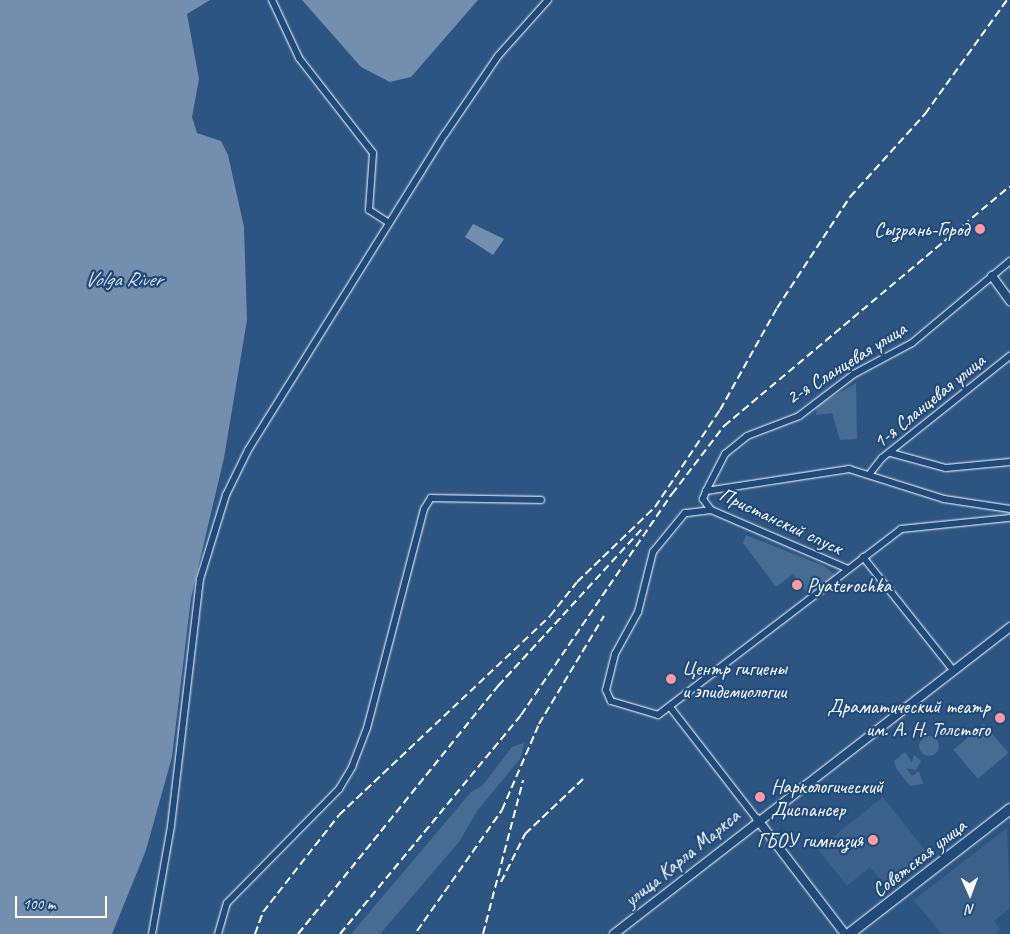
<!DOCTYPE html>
<meta charset="utf-8">
<style>
body{margin:0}
#map{position:relative;width:1010px;height:934px;overflow:hidden;background:#2c5582;font-family:Caveat,sans-serif}
div>[style]{position:absolute}
.built>*{inset:0;background:#3b618b}
.green>*{inset:0;background:#486b92;transform-origin:0 0}
.round{border-radius:50%}
.water>*{inset:0;background:#748fad}
.roads{filter:drop-shadow(0 0 1px #fff) drop-shadow(0 0 1px #fff)}
.minor>*{height:6px;margin:-3px;padding:0 3px;transform-origin:3px;border-radius:3px;background:#1f4a7a}
.tertiary>*{height:8px;margin:-4px;padding:0 4px;transform-origin:4px;border-radius:4px;background:#1f4a7a}
.primary>*{height:10px;margin:-5px;padding:0 5px;transform-origin:5px;border-radius:5px;background:#1f4a7a}
.rail>*{height:2px;margin-top:-1px;transform-origin:0;background:repeating-linear-gradient(90deg,#fff 0 8px,transparent 0 12px)}
.dots>*{width:14px;height:14px;translate:-50% -50%;box-sizing:border-box;border:2px solid #1f4a7a;border-radius:50%}
span{translate:-50% -50%;white-space:nowrap;text-align:center;line-height:1.15;-webkit-text-stroke:4.5px #1f4a7a;paint-order:stroke}
.poi-label{font-size:20px;color:#fff}
.right{translate:-100% -50%;text-align:right}
.left{translate:0 -50%;text-align:left}
.street-label{font-size:20px;color:#fff}
.water-label{font-size:21px;color:#d5dde6;font-style:italic}
.north{position:absolute;left:945px;top:869px;width:50px;height:50px;-webkit-text-stroke:4px #1f4a7a;paint-order:stroke;rotate:178deg;font-size:14px;font-weight:700;line-height:20px;text-align:center;color:#fff}
.north::after{content:'';display:block;margin:auto;width:18px;height:22px;background:#fff;clip-path:polygon(50% 0,100% 100%,50% 72%,0 100%)}
.scale{position:absolute;left:15px;top:896px;width:92px;height:22px;box-sizing:border-box;border:2px solid #fff;border-top:0;padding-left:6px;font-size:15px;line-height:18px;white-space:nowrap;color:#fff;-webkit-text-stroke:4px #1f4a7a;paint-order:stroke}
</style>
<div id="map">
<div class="built">
<i style="clip-path:polygon(883px 797px,930px 857px,888px 889px,870px 867px,847px 886px,818px 849px)"></i>
<i style="clip-path:polygon(1007px 828px,1010px 908px,994px 921px,1001px 930px,995px 934px,941px 934px,914px 900px)"></i>
</div>
<div class="green">
<i style="clip-path:polygon(856px 383px,857px 439px,840px 440px,832px 413px,816px 415px,817px 406px)"></i>
<i style="clip-path:polygon(746px 535px,824px 566px,835px 575px,809px 595px,793px 574px,776px 587px,743px 543px)"></i>
<i style="left:984px;top:724px;width:38px;height:40px;rotate:50deg"></i>
<i class="round" style="left:919px;top:736px;width:20px;height:20px"></i>
<i style="clip-path:polygon(524px 743px,520px 759px,477px 811px,459px 842px,380px 934px,351px 934px,471px 792px,482px 786px,512px 747px)"></i>
<i style="clip-path:polygon(905px 752px,912px 762px,914px 755px,921px 761px,916px 770px,906px 768px,912px 776px,919px 771px,923px 784px,910px 786px,896px 768px,894px 761px)"></i>
</div>
<div class="water">
<i style="clip-path:polygon(0 0,210px 0,187px 14px,199px 79px,192px 117px,197px 133px,221px 141px,228px 155px,244px 227px,247px 320px,224px 458px,191px 598px,172px 757px,146px 850px,112px 934px,0 934px)"></i>
<i style="clip-path:polygon(302px 0,478px 0,411px 77px,390px 82px,361px 67px)"></i>
<i style="clip-path:polygon(473px 224px,504px 239px,493px 255px,465px 237px)"></i>
</div>
<div class="roads">
<div class="minor">
<i style="left:272px;top:0;width:64px;rotate:65deg"></i>
<i style="left:299px;top:58px;width:120px;rotate:52.1deg"></i>
<i style="left:373px;top:153px;width:57px;rotate:94deg"></i>
<i style="left:369px;top:210px;width:24px;rotate:33deg"></i>
<i style="left:891px;top:453px;width:57px;rotate:15.3deg"></i>
<i style="left:946px;top:468px;width:64px;rotate:-5.4deg"></i>
<i style="left:871px;top:472px;width:18px;rotate:-52deg"></i>
<i style="left:882px;top:458px;width:164px;rotate:-38.6deg"></i>
<i style="left:706px;top:491px;width:42px;rotate:-62.8deg"></i>
<i style="left:725px;top:454px;width:28px;rotate:-39deg"></i>
<i style="left:747px;top:436px;width:56px;rotate:-21deg"></i>
<i style="left:799px;top:416px;width:69px;rotate:-37.4deg"></i>
<i style="left:854px;top:374px;width:66px;rotate:-28.1deg"></i>
<i style="left:912px;top:343px;width:128px;rotate:-39.9deg"></i>
<i style="left:711px;top:510px;width:26px;rotate:173deg"></i>
<i style="left:685px;top:513px;width:50px;rotate:129.4deg"></i>
<i style="left:653px;top:552px;width:62px;rotate:104deg"></i>
<i style="left:638px;top:612px;width:48px;rotate:118.7deg"></i>
<i style="left:615px;top:654px;width:37px;rotate:104deg"></i>
<i style="left:606px;top:690px;width:12px;rotate:66deg"></i>
<i style="left:611px;top:701px;width:49px;rotate:16.6deg"></i>
<i style="left:658px;top:715px;width:306px;rotate:-37.4deg"></i>
<i style="left:901px;top:529px;width:110px;rotate:-5.8deg"></i>
<i style="left:863px;top:557px;width:144px;rotate:51.5deg"></i>
<i style="left:848px;top:569px;width:149px;rotate:-156.7deg"></i>
<i style="left:711px;top:510px;width:14px;rotate:-126deg"></i>
<i style="left:703px;top:499px;width:9px;rotate:-69deg"></i>
<i style="left:706px;top:491px;width:145px;rotate:-8.7deg"></i>
<i style="left:849px;top:469px;width:100px;rotate:17.5deg"></i>
<i style="left:944px;top:499px;width:67px;rotate:8.6deg"></i>
<i style="left:670px;top:707px;width:142px;rotate:52.2deg"></i>
<i style="left:152px;top:934px;width:110px;rotate:-80deg"></i>
<i style="left:171px;top:826px;width:249px;rotate:-83.3deg"></i>
<i style="left:200px;top:579px;width:88px;rotate:-72.8deg"></i>
<i style="left:226px;top:495px;width:50px;rotate:-63.9deg"></i>
<i style="left:248px;top:450px;width:372px;rotate:-58.1deg"></i>
<i style="left:445px;top:134px;width:94px;rotate:-55.8deg"></i>
<i style="left:498px;top:56px;width:75px;rotate:-48.2deg"></i>
<i style="left:218px;top:934px;width:32px;rotate:-74deg"></i>
<i style="left:227px;top:903px;width:160px;rotate:-45.5deg"></i>
<i style="left:339px;top:789px;width:26px;rotate:-59deg"></i>
<i style="left:352px;top:767px;width:42px;rotate:-69deg"></i>
<i style="left:367px;top:728px;width:226px;rotate:-75.4deg"></i>
<i style="left:424px;top:509px;width:13px;rotate:-58deg"></i>
<i style="left:431px;top:498px;width:110px;rotate:1deg"></i>
</div>
<div class="tertiary">
<i style="left:992px;top:276px;width:31px;rotate:54deg"></i>
<i style="left:757px;top:819px;width:145px;rotate:52.6deg"></i>
<i style="left:614px;top:934px;width:501px;rotate:-37.78deg"></i>
</div>
<div class="primary">
<i style="left:849px;top:934px;width:204px;rotate:-37.8deg"></i>
</div>
</div>
<div class="rail">
<i style="left:501px;top:882px;width:54px;rotate:-63.4deg"></i>
<i style="left:525px;top:834px;width:80px;rotate:-43.5deg"></i>
<i style="left:417px;top:931px;width:148px;rotate:-54.9deg"></i>
<i style="left:502px;top:810px;width:94px;rotate:-66.7deg"></i>
<i style="left:539px;top:724px;width:126px;rotate:-59deg"></i>
<i style="left:255px;top:934px;width:23px;rotate:-70deg"></i>
<i style="left:263px;top:912px;width:123px;rotate:-51.9deg"></i>
<i style="left:339px;top:815px;width:290px;rotate:-43.3deg"></i>
<i style="left:550px;top:616px;width:43px;rotate:-51.5deg"></i>
<i style="left:577px;top:582px;width:108px;rotate:-43.9deg"></i>
<i style="left:655px;top:507px;width:117px;rotate:-56.2deg"></i>
<i style="left:720px;top:410px;width:117px;rotate:-60.8deg"></i>
<i style="left:777px;top:308px;width:133px;rotate:-56.7deg"></i>
<i style="left:850px;top:197px;width:112px;rotate:-47.9deg"></i>
<i style="left:925px;top:114px;width:140px;rotate:-54.3deg"></i>
<i style="left:298px;top:934px;width:319px;rotate:-51.1deg"></i>
<i style="left:498px;top:686px;width:212px;rotate:-47.5deg"></i>
<i style="left:340px;top:934px;width:284px;rotate:-50.4deg"></i>
<i style="left:521px;top:715px;width:268px;rotate:-55.7deg"></i>
<i style="left:672px;top:494px;width:86px;rotate:-52.6deg"></i>
<i style="left:724px;top:426px;width:373px;rotate:-40deg"></i>
<i style="left:483px;top:934px;width:159px;rotate:-75.4deg"></i>
</div>
<div class="dots">
<i style="left:980px;top:229px;background:#ff9aa2"></i>
<i style="left:797px;top:585px;background:#ff9aa2"></i>
<i style="left:671px;top:679px;background:#ff9aa2"></i>
<i style="left:1000px;top:718px;background:#ff9aa2"></i>
<i style="left:760px;top:797px;background:#ff9aa2"></i>
<i style="left:873px;top:840px;background:#ff9aa2"></i>
</div>
<div class="poi-label">
<span class="right" style="left:969px;top:229px">Сызрань-Город</span>
<span class="left" style="left:807px;top:585px">Pyaterochka</span>
<span class="left" style="left:682px;top:680px">Центр гигиены<br>и эпидемиологии</span>
<span class="right" style="left:990px;top:718px">Драматический театр<br>им. А. Н. Толстого</span>
<span class="left" style="left:771px;top:798px">Наркологический<br>Диспансер</span>
<span class="right" style="left:863px;top:840px">ГБОУ гимназия</span>
</div>
<div class="street-label">
<span style="left:846px;top:363px;rotate:-32deg">2-я Сланцевая улица</span>
<span style="left:929px;top:401px;rotate:-39deg">1-я Сланцевая улица</span>
<span style="left:781px;top:521px;rotate:25deg">Пристанский спуск</span>
<span style="left:682px;top:858px;rotate:-39deg">улица Карла Маркса</span>
<span style="left:919px;top:858px;rotate:-38deg">Советская улица</span>
</div>
<div class="water-label">
<span style="left:123px;top:279px">Volga River</span>
</div>
<div class="north">N</div>
<div class="scale">100 m</div>
</div>
